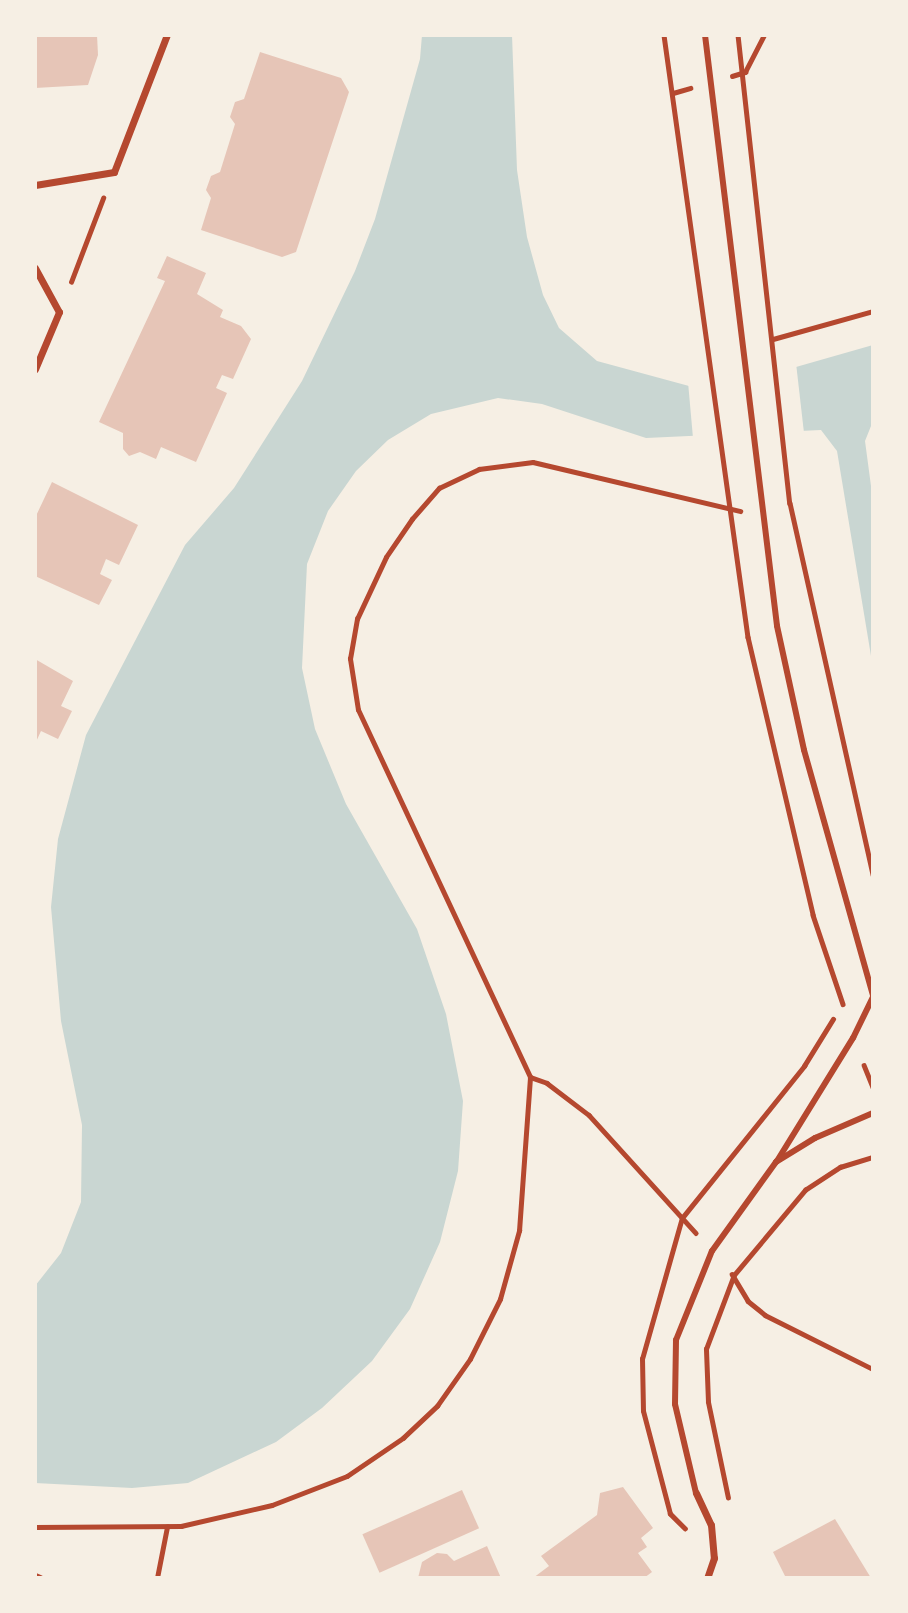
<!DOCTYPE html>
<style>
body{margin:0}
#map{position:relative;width:908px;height:1613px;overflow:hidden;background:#f6efe4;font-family:Arial,sans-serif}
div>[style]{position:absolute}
.water>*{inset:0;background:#c9d6d2}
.pier>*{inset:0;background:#f6efe4}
.building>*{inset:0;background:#e6c5b7;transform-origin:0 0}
.path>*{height:4.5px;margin:-2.25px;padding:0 2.25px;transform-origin:2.25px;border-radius:2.25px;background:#b5482f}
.pedestrian>*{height:6px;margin:-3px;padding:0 3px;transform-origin:3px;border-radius:3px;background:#b5482f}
.minor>*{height:7px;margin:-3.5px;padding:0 3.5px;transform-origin:3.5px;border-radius:3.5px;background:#b5482f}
span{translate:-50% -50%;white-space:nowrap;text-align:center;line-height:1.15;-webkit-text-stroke:7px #f6efe4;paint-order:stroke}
.frame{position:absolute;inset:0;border:37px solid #f6efe4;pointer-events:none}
</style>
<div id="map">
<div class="water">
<i style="clip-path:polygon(422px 35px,512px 35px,517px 170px,527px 237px,543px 295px,559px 328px,597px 361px,689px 386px,796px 367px,873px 345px,873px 421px,865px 441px,873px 501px,873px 668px,837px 451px,821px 430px,646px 438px,542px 404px,498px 398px,431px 414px,388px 440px,356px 471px,328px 511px,307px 564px,302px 668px,315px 729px,346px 804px,417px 929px,446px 1014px,463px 1101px,458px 1171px,440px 1242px,410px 1309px,372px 1361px,322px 1408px,276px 1442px,188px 1483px,132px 1488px,35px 1483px,35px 1286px,61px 1253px,81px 1202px,82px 1125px,61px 1021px,51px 907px,58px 839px,86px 735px,185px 545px,234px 488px,302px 381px,355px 271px,375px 219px,420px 59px)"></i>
</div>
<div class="pier">
<i style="clip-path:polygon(796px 363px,804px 433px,693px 438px,688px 382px)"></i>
</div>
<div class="building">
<i style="clip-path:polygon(35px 35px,97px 35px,98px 55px,88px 85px,35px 88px)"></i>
<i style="clip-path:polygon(260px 52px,341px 78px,349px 92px,296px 252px,282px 257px,201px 230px,211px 198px,206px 190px,211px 176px,220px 172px,235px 124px,230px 117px,235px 102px,244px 99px)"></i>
<i style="clip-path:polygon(167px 256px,206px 273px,197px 294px,223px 310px,220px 317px,241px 326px,251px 339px,233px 379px,222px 375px,216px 388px,227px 393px,196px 462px,161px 447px,156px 459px,140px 452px,129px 456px,123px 449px,123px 433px,99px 422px,165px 281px,157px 278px)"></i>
<i style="clip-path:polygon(52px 482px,138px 525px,119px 565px,106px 559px,100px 574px,112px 580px,99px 605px,35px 576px,35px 518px)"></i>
<i style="clip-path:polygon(35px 659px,73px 681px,61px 706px,72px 711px,58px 739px,41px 731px,35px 744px)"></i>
<i style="clip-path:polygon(623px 1487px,653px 1528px,641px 1538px,647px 1547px,638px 1553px,652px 1572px,644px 1578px,533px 1578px,549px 1566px,541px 1556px,597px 1515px,600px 1493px)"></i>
<i style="left:462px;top:1490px;width:42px;height:109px;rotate:66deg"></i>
<i style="clip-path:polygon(835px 1519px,871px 1578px,786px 1578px,773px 1552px)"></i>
<i style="clip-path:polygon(487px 1546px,501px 1578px,418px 1578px,422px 1562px,437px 1553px,447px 1554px,454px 1561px)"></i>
</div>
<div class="path">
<i style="left:664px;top:35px;width:608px;rotate:82.06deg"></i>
<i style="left:748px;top:637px;width:285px;rotate:76.8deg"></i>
<i style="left:813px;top:915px;width:94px;rotate:71.4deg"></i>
<i style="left:738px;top:35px;width:471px;rotate:83.7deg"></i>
<i style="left:790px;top:503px;width:381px;rotate:77.4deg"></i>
<i style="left:732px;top:76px;width:14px;rotate:-17deg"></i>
<i style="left:745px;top:72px;width:42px;rotate:-62.8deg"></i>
<i style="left:673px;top:93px;width:18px;rotate:-16deg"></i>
<i style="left:71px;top:282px;width:90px;rotate:-69.1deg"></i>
<i style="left:773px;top:339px;width:104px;rotate:-15.6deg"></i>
<i style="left:864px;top:1065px;width:24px;rotate:68deg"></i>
<i style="left:530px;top:1077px;width:18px;rotate:19deg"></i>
<i style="left:547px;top:1083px;width:53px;rotate:37.3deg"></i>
<i style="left:589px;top:1115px;width:159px;rotate:47.8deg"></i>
<i style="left:732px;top:1274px;width:31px;rotate:59deg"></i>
<i style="left:748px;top:1301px;width:22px;rotate:39deg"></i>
<i style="left:765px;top:1315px;width:121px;rotate:26.6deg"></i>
<i style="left:728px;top:1498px;width:98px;rotate:-101.8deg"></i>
<i style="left:708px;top:1402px;width:53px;rotate:-92.2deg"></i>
<i style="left:706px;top:1349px;width:79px;rotate:-69.3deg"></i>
<i style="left:734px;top:1275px;width:111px;rotate:-50.1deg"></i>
<i style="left:805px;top:1190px;width:42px;rotate:-33.3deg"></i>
<i style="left:840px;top:1167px;width:34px;rotate:-17deg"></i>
<i style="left:35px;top:1527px;width:146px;rotate:-0.4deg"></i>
<i style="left:181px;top:1526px;width:93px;rotate:-13deg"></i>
<i style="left:272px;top:1505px;width:80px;rotate:-21.1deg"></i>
<i style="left:347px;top:1476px;width:68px;rotate:-34.2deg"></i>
<i style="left:403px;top:1438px;width:47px;rotate:-43.3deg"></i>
<i style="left:437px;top:1406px;width:57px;rotate:-54.9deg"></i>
<i style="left:470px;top:1359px;width:67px;rotate:-63.4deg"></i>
<i style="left:500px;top:1299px;width:71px;rotate:-74.4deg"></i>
<i style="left:519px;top:1231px;width:154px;rotate:-85.9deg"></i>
<i style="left:530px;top:1077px;width:405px;rotate:-115.1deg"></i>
<i style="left:358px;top:710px;width:52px;rotate:-98.9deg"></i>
<i style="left:350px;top:659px;width:41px;rotate:-80.1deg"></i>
<i style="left:357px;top:619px;width:68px;rotate:-64.9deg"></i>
<i style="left:386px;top:557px;width:46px;rotate:-55.6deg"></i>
<i style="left:412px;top:519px;width:41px;rotate:-48.9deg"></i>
<i style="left:439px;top:488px;width:44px;rotate:-25.4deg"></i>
<i style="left:479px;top:469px;width:54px;rotate:-7.4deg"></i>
<i style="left:533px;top:462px;width:213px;rotate:13.3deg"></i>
<i style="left:685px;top:1529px;width:21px;rotate:-135deg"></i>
<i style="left:670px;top:1514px;width:106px;rotate:-104.7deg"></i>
<i style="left:643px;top:1411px;width:52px;rotate:-91.1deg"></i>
<i style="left:642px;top:1359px;width:147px;rotate:-74.2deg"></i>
<i style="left:682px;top:1218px;width:195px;rotate:-51.2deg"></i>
<i style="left:804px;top:1066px;width:55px;rotate:-58.3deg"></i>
<i style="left:157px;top:1578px;width:52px;rotate:-78.9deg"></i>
</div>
<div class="pedestrian">
<i style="left:705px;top:35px;width:595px;rotate:83.05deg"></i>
<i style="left:777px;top:626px;width:127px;rotate:77.7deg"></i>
<i style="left:804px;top:750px;width:255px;rotate:74.3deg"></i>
<i style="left:777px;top:1161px;width:145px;rotate:-58.3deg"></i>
<i style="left:853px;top:1038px;width:46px;rotate:-64deg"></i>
<i style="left:696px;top:1493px;width:91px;rotate:-103.3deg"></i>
<i style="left:675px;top:1404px;width:64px;rotate:-89.1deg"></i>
<i style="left:676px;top:1340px;width:96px;rotate:-68deg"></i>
<i style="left:712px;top:1251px;width:110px;rotate:-54.3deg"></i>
<i style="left:776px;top:1162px;width:46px;rotate:-31.6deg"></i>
<i style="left:815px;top:1138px;width:63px;rotate:-23.3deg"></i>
</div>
<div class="minor">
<i style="left:35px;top:185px;width:80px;rotate:-9.3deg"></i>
<i style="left:114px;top:172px;width:147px;rotate:-68.9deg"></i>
<i style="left:35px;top:268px;width:50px;rotate:61.4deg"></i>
<i style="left:59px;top:312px;width:62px;rotate:112.8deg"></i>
<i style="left:696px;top:1493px;width:35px;rotate:65deg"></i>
<i style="left:711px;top:1525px;width:33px;rotate:85deg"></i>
<i style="left:714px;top:1558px;width:21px;rotate:109deg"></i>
<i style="left:35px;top:1576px;width:5px;rotate:22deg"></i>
</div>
<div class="frame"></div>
</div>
